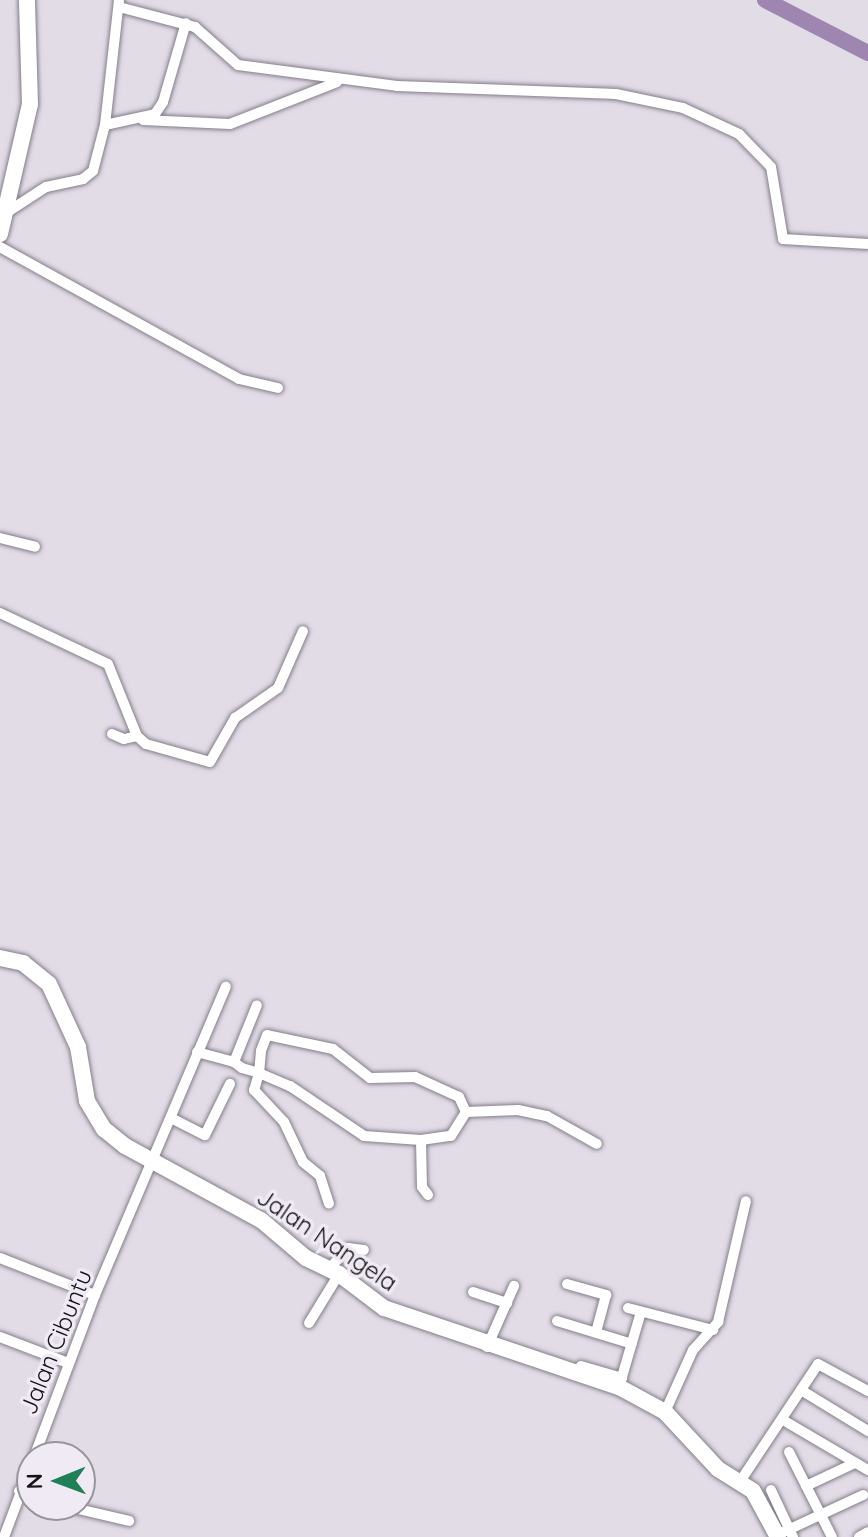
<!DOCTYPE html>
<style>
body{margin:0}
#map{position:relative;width:868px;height:1537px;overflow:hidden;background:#e2dce7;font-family:Quicksand,sans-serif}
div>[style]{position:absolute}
.river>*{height:16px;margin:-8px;padding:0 8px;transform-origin:8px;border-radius:8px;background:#9e86b0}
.roads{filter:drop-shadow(0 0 2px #837e88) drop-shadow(0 0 2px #837e88)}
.street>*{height:10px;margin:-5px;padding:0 5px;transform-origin:5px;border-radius:5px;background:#fff}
.primary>*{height:16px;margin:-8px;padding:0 8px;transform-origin:8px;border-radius:8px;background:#fff}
span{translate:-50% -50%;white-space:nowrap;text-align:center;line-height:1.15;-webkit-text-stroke:7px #f0eaf5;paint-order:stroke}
.street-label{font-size:24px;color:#151317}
.north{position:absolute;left:16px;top:1441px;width:80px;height:80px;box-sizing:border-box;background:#f0eaf5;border:2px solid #98949c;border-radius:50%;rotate:269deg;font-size:22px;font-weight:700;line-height:32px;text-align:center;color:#151317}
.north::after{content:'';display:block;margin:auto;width:28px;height:36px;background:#1f7f56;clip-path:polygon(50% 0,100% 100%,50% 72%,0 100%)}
</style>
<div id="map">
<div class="river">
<i style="left:765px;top:0;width:116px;rotate:27.2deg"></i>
</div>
<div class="roads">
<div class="street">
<i style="left:119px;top:7px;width:79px;rotate:14.7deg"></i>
<i style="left:195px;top:27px;width:57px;rotate:41.5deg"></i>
<i style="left:238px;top:65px;width:160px;rotate:7.5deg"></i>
<i style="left:397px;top:86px;width:219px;rotate:2.1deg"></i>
<i style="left:616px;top:94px;width:68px;rotate:11.8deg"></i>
<i style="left:683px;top:108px;width:62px;rotate:24.9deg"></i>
<i style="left:739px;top:134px;width:46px;rotate:45.9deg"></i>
<i style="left:771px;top:167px;width:73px;rotate:80.5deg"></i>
<i style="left:783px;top:239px;width:85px;rotate:3.4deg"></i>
<i style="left:143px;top:120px;width:87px;rotate:2.6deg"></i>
<i style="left:230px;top:124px;width:115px;rotate:-21.4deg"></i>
<i style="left:105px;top:125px;width:51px;rotate:-12.4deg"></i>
<i style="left:155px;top:114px;width:14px;rotate:-56deg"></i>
<i style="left:163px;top:102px;width:82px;rotate:-73.8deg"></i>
<i style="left:9px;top:211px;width:44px;rotate:-33deg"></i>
<i style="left:46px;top:187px;width:38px;rotate:-12deg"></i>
<i style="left:83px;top:179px;width:13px;rotate:-39deg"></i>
<i style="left:93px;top:171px;width:48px;rotate:-75.4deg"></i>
<i style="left:105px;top:125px;width:126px;rotate:-83.6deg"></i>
<i style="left:0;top:247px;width:273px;rotate:28.9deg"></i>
<i style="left:239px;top:379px;width:40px;rotate:13deg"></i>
<i style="left:0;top:538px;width:36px;rotate:14deg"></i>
<i style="left:0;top:613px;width:119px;rotate:25.3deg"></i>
<i style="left:108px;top:664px;width:78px;rotate:68.1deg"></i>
<i style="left:137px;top:736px;width:12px;rotate:42deg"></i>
<i style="left:146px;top:744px;width:66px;rotate:15.7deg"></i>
<i style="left:210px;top:762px;width:51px;rotate:-60.4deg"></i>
<i style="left:235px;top:718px;width:52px;rotate:-34.9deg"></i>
<i style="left:278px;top:688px;width:62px;rotate:-66.3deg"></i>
<i style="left:112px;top:734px;width:13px;rotate:23deg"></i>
<i style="left:124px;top:739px;width:13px;rotate:-13deg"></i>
<i style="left:197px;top:1052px;width:38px;rotate:15deg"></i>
<i style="left:234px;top:1062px;width:61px;rotate:-68deg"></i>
<i style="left:234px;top:1062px;width:10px;rotate:37deg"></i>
<i style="left:242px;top:1068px;width:18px;rotate:16deg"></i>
<i style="left:259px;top:1073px;width:34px;rotate:23deg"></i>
<i style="left:290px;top:1086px;width:89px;rotate:34deg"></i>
<i style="left:364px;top:1136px;width:57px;rotate:4deg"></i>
<i style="left:421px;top:1140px;width:30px;rotate:-8deg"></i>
<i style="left:451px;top:1136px;width:28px;rotate:-58deg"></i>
<i style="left:466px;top:1112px;width:17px;rotate:-115deg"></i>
<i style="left:459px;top:1097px;width:48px;rotate:-155.6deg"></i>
<i style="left:415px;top:1077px;width:45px;rotate:178.7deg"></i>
<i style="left:370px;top:1078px;width:47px;rotate:-141.9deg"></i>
<i style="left:333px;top:1049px;width:67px;rotate:-168deg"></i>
<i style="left:267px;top:1035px;width:17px;rotate:111deg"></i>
<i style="left:261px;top:1051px;width:22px;rotate:95deg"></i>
<i style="left:259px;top:1073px;width:18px;rotate:106deg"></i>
<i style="left:254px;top:1090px;width:44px;rotate:46.8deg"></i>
<i style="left:284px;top:1122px;width:44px;rotate:64.6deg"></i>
<i style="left:303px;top:1162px;width:22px;rotate:39deg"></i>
<i style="left:320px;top:1176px;width:29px;rotate:72deg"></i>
<i style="left:466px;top:1112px;width:52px;rotate:-2.2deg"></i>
<i style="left:518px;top:1110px;width:30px;rotate:12deg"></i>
<i style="left:547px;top:1116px;width:57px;rotate:29.2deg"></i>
<i style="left:171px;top:1118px;width:38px;rotate:27deg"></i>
<i style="left:205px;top:1135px;width:57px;rotate:-63.9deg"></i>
<i style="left:421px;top:1140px;width:47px;rotate:88.8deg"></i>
<i style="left:422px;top:1187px;width:10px;rotate:53deg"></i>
<i style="left:0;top:1258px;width:102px;rotate:21.3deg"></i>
<i style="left:330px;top:1268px;width:27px;rotate:-48deg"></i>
<i style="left:348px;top:1248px;width:16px;rotate:7deg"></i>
<i style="left:567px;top:1284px;width:41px;rotate:15.8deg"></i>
<i style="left:606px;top:1295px;width:39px;rotate:105deg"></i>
<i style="left:473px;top:1292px;width:36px;rotate:18deg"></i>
<i style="left:628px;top:1308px;width:88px;rotate:14.5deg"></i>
<i style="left:557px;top:1321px;width:78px;rotate:17deg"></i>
<i style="left:309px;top:1323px;width:57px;rotate:-58.5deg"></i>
<i style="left:0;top:1337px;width:73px;rotate:20.9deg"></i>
<i style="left:487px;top:1347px;width:67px;rotate:-66.1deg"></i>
<i style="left:581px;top:1366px;width:43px;rotate:16.3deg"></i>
<i style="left:619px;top:1387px;width:78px;rotate:-73.7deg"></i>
<i style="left:801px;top:1390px;width:79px;rotate:31.5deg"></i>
<i style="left:665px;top:1412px;width:68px;rotate:-65.7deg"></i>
<i style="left:693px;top:1350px;width:38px;rotate:-48deg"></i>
<i style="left:718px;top:1322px;width:124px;rotate:-77deg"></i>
<i style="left:783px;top:1420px;width:99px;rotate:30.5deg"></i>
<i style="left:789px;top:1452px;width:95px;rotate:63.2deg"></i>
<i style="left:741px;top:1480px;width:139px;rotate:-56.4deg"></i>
<i style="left:818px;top:1364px;width:57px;rotate:28.4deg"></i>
<i style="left:806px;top:1486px;width:54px;rotate:-25.1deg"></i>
<i style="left:771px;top:1490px;width:52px;rotate:64.9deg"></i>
<i style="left:19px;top:1491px;width:14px;rotate:21deg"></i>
<i style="left:61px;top:1505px;width:70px;rotate:13.2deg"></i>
<i style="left:777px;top:1535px;width:95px;rotate:-24.9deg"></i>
<i style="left:4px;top:1537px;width:259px;rotate:-69.4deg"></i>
<i style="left:95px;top:1295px;width:335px;rotate:-67deg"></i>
<i style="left:859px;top:1537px;width:10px;rotate:-29deg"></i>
</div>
<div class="primary">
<i style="left:0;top:234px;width:133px;rotate:-77deg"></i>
<i style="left:30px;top:104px;width:104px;rotate:-91.7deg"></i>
<i style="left:0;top:958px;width:24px;rotate:12deg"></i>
<i style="left:23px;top:963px;width:33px;rotate:39deg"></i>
<i style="left:49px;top:984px;width:69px;rotate:65.3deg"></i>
<i style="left:78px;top:1047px;width:55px;rotate:80.5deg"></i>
<i style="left:87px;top:1101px;width:33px;rotate:59deg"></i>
<i style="left:104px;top:1129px;width:27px;rotate:39deg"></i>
<i style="left:125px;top:1146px;width:155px;rotate:28.6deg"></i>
<i style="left:261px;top:1220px;width:59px;rotate:40.2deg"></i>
<i style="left:306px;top:1258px;width:37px;rotate:26deg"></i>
<i style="left:339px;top:1274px;width:56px;rotate:37.1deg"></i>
<i style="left:384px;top:1308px;width:248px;rotate:18.6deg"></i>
<i style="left:619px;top:1387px;width:52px;rotate:28.5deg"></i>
<i style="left:665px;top:1412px;width:78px;rotate:47.1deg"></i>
<i style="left:718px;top:1469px;width:41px;rotate:32.2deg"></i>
<i style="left:753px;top:1491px;width:52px;rotate:61.5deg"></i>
</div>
</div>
<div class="street-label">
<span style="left:327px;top:1240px;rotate:34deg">Jalan Nangela</span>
<span style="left:56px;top:1342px;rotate:-68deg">Jalan Cibuntu</span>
</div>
<div class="north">N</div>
</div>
